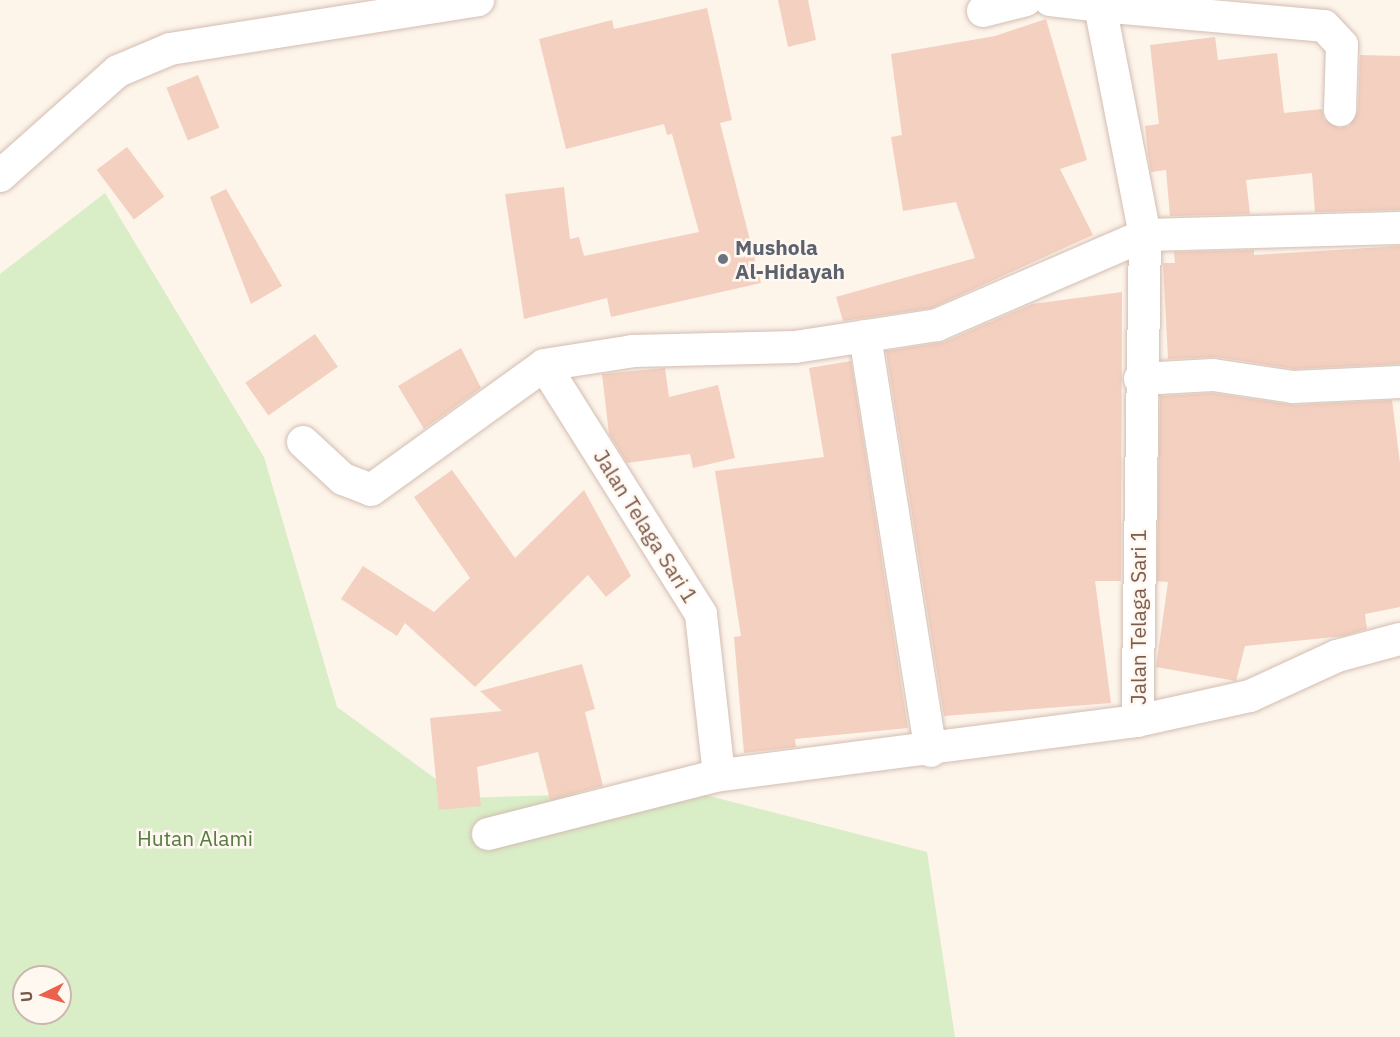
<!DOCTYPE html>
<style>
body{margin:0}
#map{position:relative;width:1400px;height:1037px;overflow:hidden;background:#fdf4ea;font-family:"IBM Plex Sans",sans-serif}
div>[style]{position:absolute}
.green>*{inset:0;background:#d9edc7}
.building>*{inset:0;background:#f4d0c0;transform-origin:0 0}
.roads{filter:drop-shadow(0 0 2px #d3bdb1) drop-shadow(0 0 2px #d3bdb1)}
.street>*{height:32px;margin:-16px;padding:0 16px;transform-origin:16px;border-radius:16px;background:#fff}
.dots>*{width:16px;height:16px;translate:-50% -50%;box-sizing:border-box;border:3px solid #fff8f1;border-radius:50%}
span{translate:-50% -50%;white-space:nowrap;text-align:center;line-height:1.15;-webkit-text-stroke:5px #fff8f1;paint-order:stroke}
.worship-label{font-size:21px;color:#5b616d;font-weight:700}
.left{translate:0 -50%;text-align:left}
.street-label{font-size:21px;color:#7a584b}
.park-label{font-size:21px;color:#567a3f}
.north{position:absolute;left:12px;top:965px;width:60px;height:60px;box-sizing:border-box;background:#fff8f1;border:2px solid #cab8af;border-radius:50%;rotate:265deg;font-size:16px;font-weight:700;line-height:24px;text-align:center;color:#7a584b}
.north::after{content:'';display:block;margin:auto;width:21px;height:27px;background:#eb614b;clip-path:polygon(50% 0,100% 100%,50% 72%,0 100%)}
</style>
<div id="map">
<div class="green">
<i style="clip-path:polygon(evenodd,105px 193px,264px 457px,337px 707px,462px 798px,690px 791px,927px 852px,955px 1037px,0 1037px,0 274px,105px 193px,24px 977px,60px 977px,60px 1013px,24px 1013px,24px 977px)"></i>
</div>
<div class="building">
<i style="clip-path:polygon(778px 0,808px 0,816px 40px,788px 47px)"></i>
<i style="clip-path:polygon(707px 8px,732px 120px,720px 123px,761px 283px,611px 317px,607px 298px,524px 319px,505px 194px,564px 187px,570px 239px,579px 237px,584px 256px,699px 232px,672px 134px,667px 135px,664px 124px,566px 149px,539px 39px,612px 20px,614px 29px)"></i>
<i style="clip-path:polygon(1046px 19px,1087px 160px,1060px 169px,1093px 235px,932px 308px,843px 321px,836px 297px,975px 258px,956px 202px,903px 211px,891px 137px,902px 135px,891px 54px,995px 36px)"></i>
<i style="clip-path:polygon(1215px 37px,1218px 60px,1277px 53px,1284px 113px,1322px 109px,1324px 119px,1339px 128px,1349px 126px,1358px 111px,1360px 55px,1400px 56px,1400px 210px,1315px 212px,1312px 173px,1246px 180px,1250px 214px,1170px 216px,1166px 170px,1151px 172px,1148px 154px,1145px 126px,1159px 124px,1150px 45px)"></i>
<i style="left:198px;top:75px;width:57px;height:34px;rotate:68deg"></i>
<i style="left:127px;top:147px;width:62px;height:38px;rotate:53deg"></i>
<i style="clip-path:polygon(226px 189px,282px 286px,251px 304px,210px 197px)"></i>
<i style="clip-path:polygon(1400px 246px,1400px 364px,1294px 369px,1216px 357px,1168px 359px,1163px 263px,1175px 263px,1174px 252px,1254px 250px,1254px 255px)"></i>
<i style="clip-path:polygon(1122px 292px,1121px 581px,1095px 581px,1111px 703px,944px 716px,886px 351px,944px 342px,1032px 304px)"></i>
<i style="left:315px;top:334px;width:40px;height:85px;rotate:55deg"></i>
<i style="clip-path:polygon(461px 348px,481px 388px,424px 429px,398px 386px)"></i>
<i style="clip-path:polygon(851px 361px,908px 728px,795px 739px,796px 747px,744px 753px,734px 637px,741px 636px,715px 471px,824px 457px,809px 368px)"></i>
<i style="clip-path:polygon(665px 368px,669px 397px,718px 385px,735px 458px,693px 468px,690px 454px,627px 463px,609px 434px,602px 374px)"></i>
<i style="clip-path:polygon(1212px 393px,1294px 405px,1392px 400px,1400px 463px,1400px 607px,1365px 614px,1367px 629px,1344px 636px,1245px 646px,1236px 681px,1156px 667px,1168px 582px,1157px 581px,1160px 396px)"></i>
<i style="clip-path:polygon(452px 470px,515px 558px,584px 490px,631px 576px,606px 597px,588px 575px,475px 687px,405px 623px,397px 636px,341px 599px,363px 566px,434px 612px,470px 578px,414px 497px)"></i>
<i style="clip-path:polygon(582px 664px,595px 709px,585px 712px,603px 786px,550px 800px,538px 752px,477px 767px,481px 806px,439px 810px,430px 718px,502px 711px,480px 691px)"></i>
</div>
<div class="roads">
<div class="street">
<i style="left:1050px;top:0;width:50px;rotate:6.8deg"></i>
<i style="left:983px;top:11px;width:44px;rotate:-14.3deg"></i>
<i style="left:1340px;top:110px;width:65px;rotate:-88.2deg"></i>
<i style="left:1342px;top:45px;width:26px;rotate:-133deg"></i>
<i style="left:1324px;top:26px;width:225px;rotate:-174.9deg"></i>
<i style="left:1100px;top:6px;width:233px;rotate:78.9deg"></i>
<i style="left:1145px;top:235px;width:486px;rotate:90.9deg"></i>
<i style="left:1137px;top:721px;width:421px;rotate:172.6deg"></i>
<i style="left:719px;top:775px;width:162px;rotate:-96.4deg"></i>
<i style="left:701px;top:614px;width:294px;rotate:-122.2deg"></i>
<i style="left:544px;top:365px;width:90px;rotate:-8.9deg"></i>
<i style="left:633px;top:351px;width:162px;rotate:-1.4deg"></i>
<i style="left:795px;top:347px;width:144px;rotate:-8.8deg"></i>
<i style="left:937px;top:325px;width:227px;rotate:-23.4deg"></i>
<i style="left:1145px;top:235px;width:255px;rotate:-1.6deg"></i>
<i style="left:0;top:176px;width:158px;rotate:-41.7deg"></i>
<i style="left:118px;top:71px;width:56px;rotate:-22.9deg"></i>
<i style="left:170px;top:49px;width:312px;rotate:-9deg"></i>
<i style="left:865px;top:336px;width:420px;rotate:81deg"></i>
<i style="left:1140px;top:379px;width:73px;rotate:-3.1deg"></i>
<i style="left:1213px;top:375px;width:81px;rotate:8.5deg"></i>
<i style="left:1293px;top:387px;width:107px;rotate:-2.7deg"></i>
<i style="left:303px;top:442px;width:54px;rotate:42.8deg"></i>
<i style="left:343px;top:479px;width:30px;rotate:21deg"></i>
<i style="left:371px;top:490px;width:213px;rotate:-35.8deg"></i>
<i style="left:1137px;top:721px;width:116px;rotate:-12.5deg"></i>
<i style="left:1250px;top:696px;width:96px;rotate:-24.7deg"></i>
<i style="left:1337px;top:656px;width:65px;rotate:-15.1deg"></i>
<i style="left:488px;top:834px;width:238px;rotate:-14.3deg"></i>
</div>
</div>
<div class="dots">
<i style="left:723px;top:259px;background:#6b7280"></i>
</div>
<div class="worship-label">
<span class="left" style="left:735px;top:259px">Mushola<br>Al-Hidayah</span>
</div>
<div class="street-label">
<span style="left:646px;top:526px;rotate:58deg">Jalan Telaga Sari 1</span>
<span style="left:1138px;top:617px;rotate:-90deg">Jalan Telaga Sari 1</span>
</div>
<div class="park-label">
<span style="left:195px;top:838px">Hutan Alami</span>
</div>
<div class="north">U</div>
</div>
